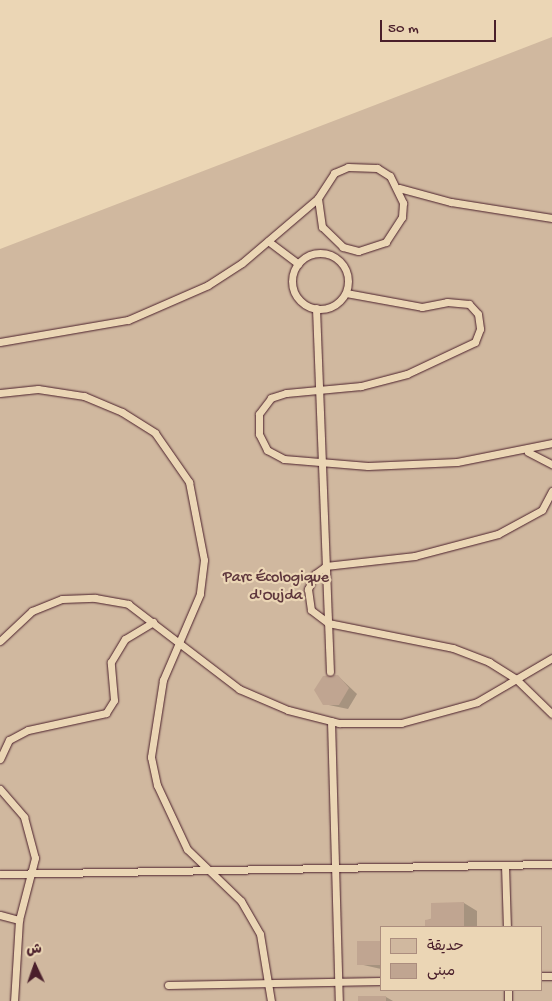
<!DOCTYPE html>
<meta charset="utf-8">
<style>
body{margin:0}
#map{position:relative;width:552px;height:1001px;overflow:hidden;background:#ebd6b5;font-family:"Gochi Hand","Playpen Sans Arabic",sans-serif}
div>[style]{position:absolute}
.green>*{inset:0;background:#d0b89f}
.shadow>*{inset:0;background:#0003}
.building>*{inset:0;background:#c0a591;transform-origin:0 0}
.roads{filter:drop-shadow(0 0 1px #4a1f2b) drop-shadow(0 0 1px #4a1f2b)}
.service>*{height:7px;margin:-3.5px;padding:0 3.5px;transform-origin:3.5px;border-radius:3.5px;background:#ebd6b5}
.service>.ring{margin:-3.5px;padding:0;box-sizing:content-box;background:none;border:7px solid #ebd6b5;border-radius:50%}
span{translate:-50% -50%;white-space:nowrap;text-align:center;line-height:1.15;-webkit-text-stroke:4.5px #ebd6b5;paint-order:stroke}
.park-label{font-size:16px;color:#5e363c}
.legend{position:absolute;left:380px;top:926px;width:162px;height:65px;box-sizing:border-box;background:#ebd6b5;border:1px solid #ab8d7e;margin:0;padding:6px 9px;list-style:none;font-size:15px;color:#4a1f2b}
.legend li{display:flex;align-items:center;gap:10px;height:25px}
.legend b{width:25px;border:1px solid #ab8d7e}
.north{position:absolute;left:10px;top:941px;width:50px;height:50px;-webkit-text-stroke:4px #ebd6b5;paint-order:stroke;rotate:357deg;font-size:14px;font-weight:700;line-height:20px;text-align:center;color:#4a1f2b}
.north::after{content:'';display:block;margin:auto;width:18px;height:22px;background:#4a1f2b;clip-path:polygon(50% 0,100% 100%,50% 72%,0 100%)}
.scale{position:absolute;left:380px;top:20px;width:116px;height:22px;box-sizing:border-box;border:2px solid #4a1f2b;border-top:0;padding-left:6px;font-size:15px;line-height:18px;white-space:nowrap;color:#4a1f2b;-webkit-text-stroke:4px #ebd6b5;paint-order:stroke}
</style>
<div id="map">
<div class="green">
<i style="clip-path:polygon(evenodd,552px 37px,552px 1001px,0 1001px,0 249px,552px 37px,381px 927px,541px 927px,541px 990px,381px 990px,381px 927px)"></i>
</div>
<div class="shadow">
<i style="clip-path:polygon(338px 676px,357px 694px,348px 709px,324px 704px)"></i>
<i style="clip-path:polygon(464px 903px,477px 911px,477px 927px,426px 927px,426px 921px)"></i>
<i style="clip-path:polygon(381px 942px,381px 969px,359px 964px)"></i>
<i style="clip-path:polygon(386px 997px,393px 1001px,359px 1001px)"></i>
</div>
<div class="building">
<i style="clip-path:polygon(338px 675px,349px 688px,339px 705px,323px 705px,314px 690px,323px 676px)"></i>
<i style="clip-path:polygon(464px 902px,464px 927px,425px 927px,425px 920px,431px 919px,431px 903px)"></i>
<i style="left:357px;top:941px;width:24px;height:24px"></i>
<i style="left:358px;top:996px;width:28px;height:5px"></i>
</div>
<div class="roads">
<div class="service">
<i style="left:399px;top:188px;width:54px;rotate:15.1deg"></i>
<i style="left:451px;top:202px;width:102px;rotate:9deg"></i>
<i style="left:268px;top:241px;width:38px;rotate:37deg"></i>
<i class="ring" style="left:292px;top:253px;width:49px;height:49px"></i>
<i style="left:346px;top:293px;width:77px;rotate:10.4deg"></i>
<i style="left:422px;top:307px;width:25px;rotate:-11deg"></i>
<i style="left:447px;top:302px;width:22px;rotate:5deg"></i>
<i style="left:469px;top:304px;width:13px;rotate:48deg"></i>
<i style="left:478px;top:314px;width:15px;rotate:82deg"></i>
<i style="left:480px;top:329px;width:14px;rotate:111deg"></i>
<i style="left:475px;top:342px;width:75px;rotate:154.8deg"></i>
<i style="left:407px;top:374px;width:48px;rotate:165.4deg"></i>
<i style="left:361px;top:386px;width:75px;rotate:174.7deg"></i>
<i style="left:286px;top:393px;width:16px;rotate:162deg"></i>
<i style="left:271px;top:398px;width:20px;rotate:127deg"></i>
<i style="left:259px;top:414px;width:20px;rotate:90deg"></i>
<i style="left:259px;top:434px;width:18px;rotate:63deg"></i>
<i style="left:267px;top:450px;width:19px;rotate:28deg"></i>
<i style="left:284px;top:459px;width:84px;rotate:4.8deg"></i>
<i style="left:368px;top:466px;width:89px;rotate:-2.6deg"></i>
<i style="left:457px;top:462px;width:97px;rotate:-11.3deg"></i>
<i style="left:316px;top:308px;width:364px;rotate:87.8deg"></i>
<i style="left:0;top:342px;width:130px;rotate:-9.8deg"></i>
<i style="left:128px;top:320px;width:87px;rotate:-23.6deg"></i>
<i style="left:208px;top:285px;width:40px;rotate:-32.9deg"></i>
<i style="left:242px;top:263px;width:100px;rotate:-40.5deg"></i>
<i style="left:318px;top:198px;width:30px;rotate:-57deg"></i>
<i style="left:334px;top:173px;width:15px;rotate:-23deg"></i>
<i style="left:348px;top:167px;width:29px;rotate:2deg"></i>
<i style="left:377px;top:168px;width:15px;rotate:32deg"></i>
<i style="left:390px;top:176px;width:30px;rotate:64deg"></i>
<i style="left:403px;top:203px;width:14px;rotate:94deg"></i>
<i style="left:402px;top:217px;width:30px;rotate:123deg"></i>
<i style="left:386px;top:242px;width:29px;rotate:162deg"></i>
<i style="left:358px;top:251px;width:16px;rotate:-165deg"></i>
<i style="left:343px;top:247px;width:29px;rotate:-136deg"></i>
<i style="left:322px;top:227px;width:29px;rotate:-98deg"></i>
<i style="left:0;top:393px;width:38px;rotate:-6deg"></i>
<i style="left:38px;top:389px;width:47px;rotate:8.7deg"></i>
<i style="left:84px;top:396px;width:41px;rotate:22.8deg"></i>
<i style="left:122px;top:412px;width:39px;rotate:32deg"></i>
<i style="left:155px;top:433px;width:60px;rotate:55.2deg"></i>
<i style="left:189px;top:482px;width:79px;rotate:79.1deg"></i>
<i style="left:204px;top:560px;width:34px;rotate:97deg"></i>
<i style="left:200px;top:594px;width:94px;rotate:113.3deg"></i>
<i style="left:163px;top:680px;width:78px;rotate:98.9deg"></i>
<i style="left:151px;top:757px;width:29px;rotate:78deg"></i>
<i style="left:157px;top:785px;width:71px;rotate:64.9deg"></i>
<i style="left:187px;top:849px;width:75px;rotate:43.9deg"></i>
<i style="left:241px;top:901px;width:38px;rotate:60deg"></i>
<i style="left:260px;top:934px;width:68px;rotate:80.7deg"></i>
<i style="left:528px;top:452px;width:27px;rotate:27deg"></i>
<i style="left:552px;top:491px;width:21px;rotate:118deg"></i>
<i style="left:542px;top:510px;width:50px;rotate:151.4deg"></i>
<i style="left:498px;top:534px;width:86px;rotate:165.2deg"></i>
<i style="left:415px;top:556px;width:90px;rotate:173.6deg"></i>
<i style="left:326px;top:566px;width:14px;rotate:144deg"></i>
<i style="left:315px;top:574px;width:17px;rotate:115deg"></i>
<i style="left:308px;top:589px;width:21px;rotate:82deg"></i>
<i style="left:311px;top:610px;width:21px;rotate:37deg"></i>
<i style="left:328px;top:623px;width:127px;rotate:11.3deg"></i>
<i style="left:453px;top:648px;width:39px;rotate:21deg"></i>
<i style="left:489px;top:662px;width:32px;rotate:32deg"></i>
<i style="left:516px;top:679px;width:50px;rotate:44.2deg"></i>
<i style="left:0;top:641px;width:44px;rotate:-43.2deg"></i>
<i style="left:32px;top:611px;width:32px;rotate:-22deg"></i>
<i style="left:62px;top:599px;width:33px;rotate:-2deg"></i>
<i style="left:95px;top:598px;width:34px;rotate:10deg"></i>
<i style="left:128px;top:604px;width:140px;rotate:37.4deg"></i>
<i style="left:239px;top:689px;width:53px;rotate:23.2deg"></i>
<i style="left:288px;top:710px;width:53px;rotate:14.3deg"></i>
<i style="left:339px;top:723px;width:62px"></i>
<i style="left:401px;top:723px;width:79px;rotate:-15.4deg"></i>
<i style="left:477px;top:702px;width:87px;rotate:-30.4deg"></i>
<i style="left:331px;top:721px;width:280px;rotate:88.4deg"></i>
<i style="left:0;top:759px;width:21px;rotate:-65deg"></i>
<i style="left:9px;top:740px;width:21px;rotate:-28deg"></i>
<i style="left:28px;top:730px;width:80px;rotate:-12.3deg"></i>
<i style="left:106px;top:713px;width:15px;rotate:-58deg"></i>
<i style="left:114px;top:700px;width:38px;rotate:-95deg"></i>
<i style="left:111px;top:662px;width:27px;rotate:-59deg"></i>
<i style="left:125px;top:639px;width:33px;rotate:-31deg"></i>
<i style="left:0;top:789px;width:37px;rotate:49deg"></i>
<i style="left:24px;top:817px;width:42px;rotate:75deg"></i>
<i style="left:35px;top:858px;width:64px;rotate:104.5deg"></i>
<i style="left:19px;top:920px;width:81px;rotate:93.5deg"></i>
<i style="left:505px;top:865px;width:62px;rotate:88.2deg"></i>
<i style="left:0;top:874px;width:552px;rotate:-1.04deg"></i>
<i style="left:0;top:915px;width:20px;rotate:15deg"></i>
<i style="left:541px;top:976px;width:11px"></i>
<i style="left:168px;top:985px;width:213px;rotate:-1.1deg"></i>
<i style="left:508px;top:990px;width:11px;rotate:90deg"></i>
</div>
</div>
<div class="park-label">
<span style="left:276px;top:588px">Parc Écologique<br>d'Oujda</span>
</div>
<ul class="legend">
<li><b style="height:14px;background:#d0b89f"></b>حديقة</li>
<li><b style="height:14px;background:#c0a591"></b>مبنى</li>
</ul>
<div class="north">ش</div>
<div class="scale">50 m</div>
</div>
